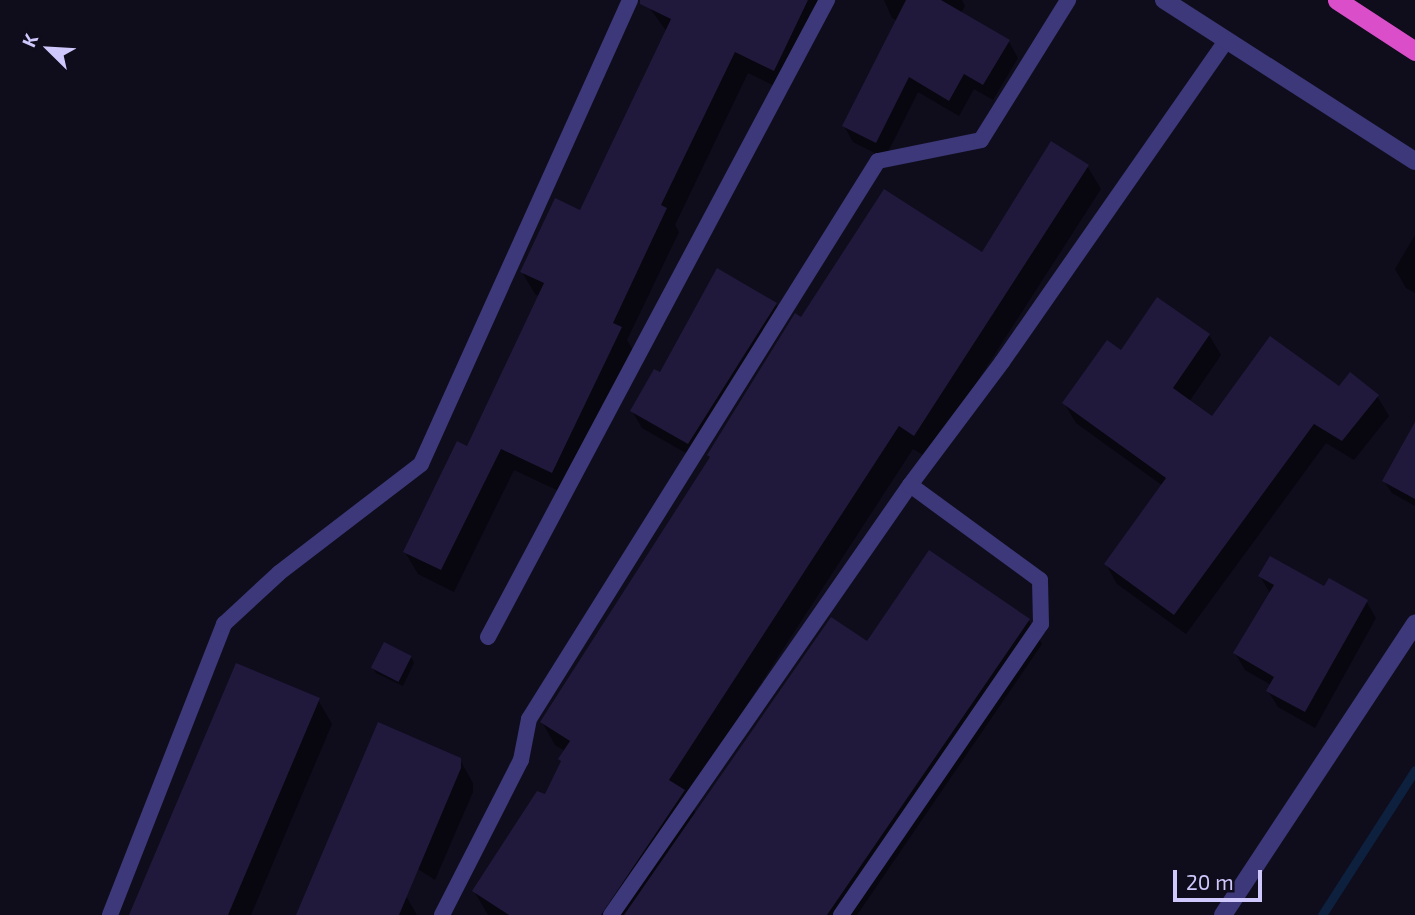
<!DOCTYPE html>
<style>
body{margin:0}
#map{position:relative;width:1415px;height:915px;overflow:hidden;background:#0f0c1c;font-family:"Exo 2",sans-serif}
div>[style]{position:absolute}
.shadow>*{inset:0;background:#0007}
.stream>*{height:9px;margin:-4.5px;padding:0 4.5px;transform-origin:4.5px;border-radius:4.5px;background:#0d203e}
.building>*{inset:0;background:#20193c;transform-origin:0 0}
.service>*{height:16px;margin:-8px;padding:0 8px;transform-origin:8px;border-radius:8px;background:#3c3879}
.minor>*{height:18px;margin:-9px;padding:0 9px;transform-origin:9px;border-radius:9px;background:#3c3879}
.tertiary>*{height:18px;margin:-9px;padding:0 9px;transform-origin:9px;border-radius:9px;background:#3c3879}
.trunk>*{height:19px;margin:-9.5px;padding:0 9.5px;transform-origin:9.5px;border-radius:9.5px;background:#da4eca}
span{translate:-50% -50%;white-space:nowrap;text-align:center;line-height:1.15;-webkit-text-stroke:5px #0f0c1c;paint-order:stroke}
.north{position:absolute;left:14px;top:14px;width:70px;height:70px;-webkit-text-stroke:5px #0f0c1c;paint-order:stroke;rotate:294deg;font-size:19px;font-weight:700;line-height:28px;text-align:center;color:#cfc8fd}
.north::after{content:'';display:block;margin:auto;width:24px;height:32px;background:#cfc8fd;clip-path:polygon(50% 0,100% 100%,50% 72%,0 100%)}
.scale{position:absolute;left:1173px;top:870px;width:89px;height:32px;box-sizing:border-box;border:4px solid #cfc8fd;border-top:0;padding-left:9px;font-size:21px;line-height:24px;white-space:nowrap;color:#cfc8fd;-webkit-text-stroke:5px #0f0c1c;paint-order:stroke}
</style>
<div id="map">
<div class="shadow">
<i style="clip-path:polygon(653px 0,831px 0,787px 92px,748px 73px,675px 225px,679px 232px,627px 340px,633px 350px,565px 494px,514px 470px,454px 592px,418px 574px,405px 552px,468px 448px,540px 297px,535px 294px,522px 272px,580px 212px,667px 32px,649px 7px)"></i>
<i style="clip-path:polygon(884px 0,962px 0,965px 6px,961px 13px,1009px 42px,1018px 58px,993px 100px,974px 89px,959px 116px,918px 92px,885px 158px,853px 142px,844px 126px,897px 21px,892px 18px)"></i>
<i style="clip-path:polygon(1087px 166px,1101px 189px,928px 458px,913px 449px,687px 797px,696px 814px,867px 643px,1029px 621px,1042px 644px,857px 915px,488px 915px,474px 891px,546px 797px,565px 751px,555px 745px,542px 722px,802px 319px,982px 255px)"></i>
<i style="clip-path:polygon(1415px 235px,1415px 293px,1406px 288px,1395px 269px)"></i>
<i style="clip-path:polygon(776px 304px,785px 321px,698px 460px,642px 428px,632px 411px,660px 375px)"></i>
<i style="clip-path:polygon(1209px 335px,1221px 355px,1189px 402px,1212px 419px,1339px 388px,1377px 396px,1389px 416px,1354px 460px,1326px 443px,1186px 634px,1117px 584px,1106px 564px,1163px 486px,1076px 423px,1064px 403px,1121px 353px)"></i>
<i style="clip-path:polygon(1415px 442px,1415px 506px,1392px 493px,1384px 481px)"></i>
<i style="clip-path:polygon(1260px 576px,1325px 589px,1366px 601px,1376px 618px,1315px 728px,1278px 707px,1268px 691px,1271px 685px,1245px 670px,1235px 653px,1270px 593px)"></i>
<i style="clip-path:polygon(411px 657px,414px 663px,403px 686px,376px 673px,373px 668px)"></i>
<i style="clip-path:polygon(318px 700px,332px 724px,251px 915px,131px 915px)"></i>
<i style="clip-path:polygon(460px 760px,473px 783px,473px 792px,435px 880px,401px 858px,406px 896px,417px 915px,297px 915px)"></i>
</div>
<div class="stream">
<i style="left:1322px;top:915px;width:172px;rotate:-57.3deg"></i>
</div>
<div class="building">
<i style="clip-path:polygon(640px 0,808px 0,774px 71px,735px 52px,661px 205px,667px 208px,613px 323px,622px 327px,552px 473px,501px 449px,441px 570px,403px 552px,457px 441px,467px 446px,544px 283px,520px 272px,555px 198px,580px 210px,671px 19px,640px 4px)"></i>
<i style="clip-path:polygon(906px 0,941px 0,1010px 40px,983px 85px,964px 74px,949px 101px,909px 77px,876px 143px,842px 126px)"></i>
<i style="clip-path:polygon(1051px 141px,1089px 165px,914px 436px,899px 426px,669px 780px,685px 790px,601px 915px,509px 915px,472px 891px,537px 791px,545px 794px,561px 761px,558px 759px,570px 741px,540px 722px,710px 457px,707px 455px,795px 313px,801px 317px,884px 189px,982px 252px)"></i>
<i style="clip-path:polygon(717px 268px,777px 303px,688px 444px,630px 411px,654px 369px,660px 372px)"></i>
<i style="clip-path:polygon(1157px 297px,1210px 334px,1173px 388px,1212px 416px,1270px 336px,1339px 386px,1350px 372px,1379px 395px,1342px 441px,1314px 424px,1174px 615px,1104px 564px,1166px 478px,1062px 403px,1107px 340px,1121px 350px)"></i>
<i style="clip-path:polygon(1415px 422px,1415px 499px,1382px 481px)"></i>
<i style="clip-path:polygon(929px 550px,1030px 619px,827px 915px,624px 915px,831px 617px,867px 641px)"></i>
<i style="clip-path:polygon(1270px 556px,1324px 586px,1329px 578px,1368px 600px,1305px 712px,1266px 691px,1274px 677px,1233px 653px,1274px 585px,1258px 576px)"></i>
<i style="left:384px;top:642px;width:31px;height:29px;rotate:27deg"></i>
<i style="clip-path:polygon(236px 663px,320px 698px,228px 915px,129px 915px)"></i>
<i style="clip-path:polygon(378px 722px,461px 758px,461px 768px,399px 915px,296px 915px)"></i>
</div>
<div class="service">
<i style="left:488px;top:637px;width:722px;rotate:-61.98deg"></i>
<i style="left:110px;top:915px;width:313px;rotate:-68.6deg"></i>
<i style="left:224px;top:624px;width:75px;rotate:-42.8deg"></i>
<i style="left:279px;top:573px;width:179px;rotate:-37.5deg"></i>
<i style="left:421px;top:464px;width:509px;rotate:-65.75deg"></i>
<i style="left:442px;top:915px;width:174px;rotate:-63deg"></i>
<i style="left:521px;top:760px;width:42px;rotate:-79deg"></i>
<i style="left:529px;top:719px;width:658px;rotate:-57.98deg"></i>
<i style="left:878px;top:161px;width:105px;rotate:-11.5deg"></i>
<i style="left:981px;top:140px;width:165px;rotate:-58.1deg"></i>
<i style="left:611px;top:915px;width:524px;rotate:-55.19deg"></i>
<i style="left:910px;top:485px;width:154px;rotate:-53.2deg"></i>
<i style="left:1002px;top:362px;width:391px;rotate:-55.1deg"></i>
<i style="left:841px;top:915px;width:353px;rotate:-55.5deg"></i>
<i style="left:1041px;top:624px;width:44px;rotate:-91.3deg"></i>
<i style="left:1040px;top:580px;width:161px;rotate:-143.8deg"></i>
</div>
<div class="minor">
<i style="left:1223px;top:915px;width:349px;rotate:-56.6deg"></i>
</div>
<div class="tertiary">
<i style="left:1164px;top:0;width:298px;rotate:32.7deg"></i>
</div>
<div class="trunk">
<i style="left:1337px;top:0;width:93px;rotate:33.2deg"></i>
</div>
<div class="north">K</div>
<div class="scale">20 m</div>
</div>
